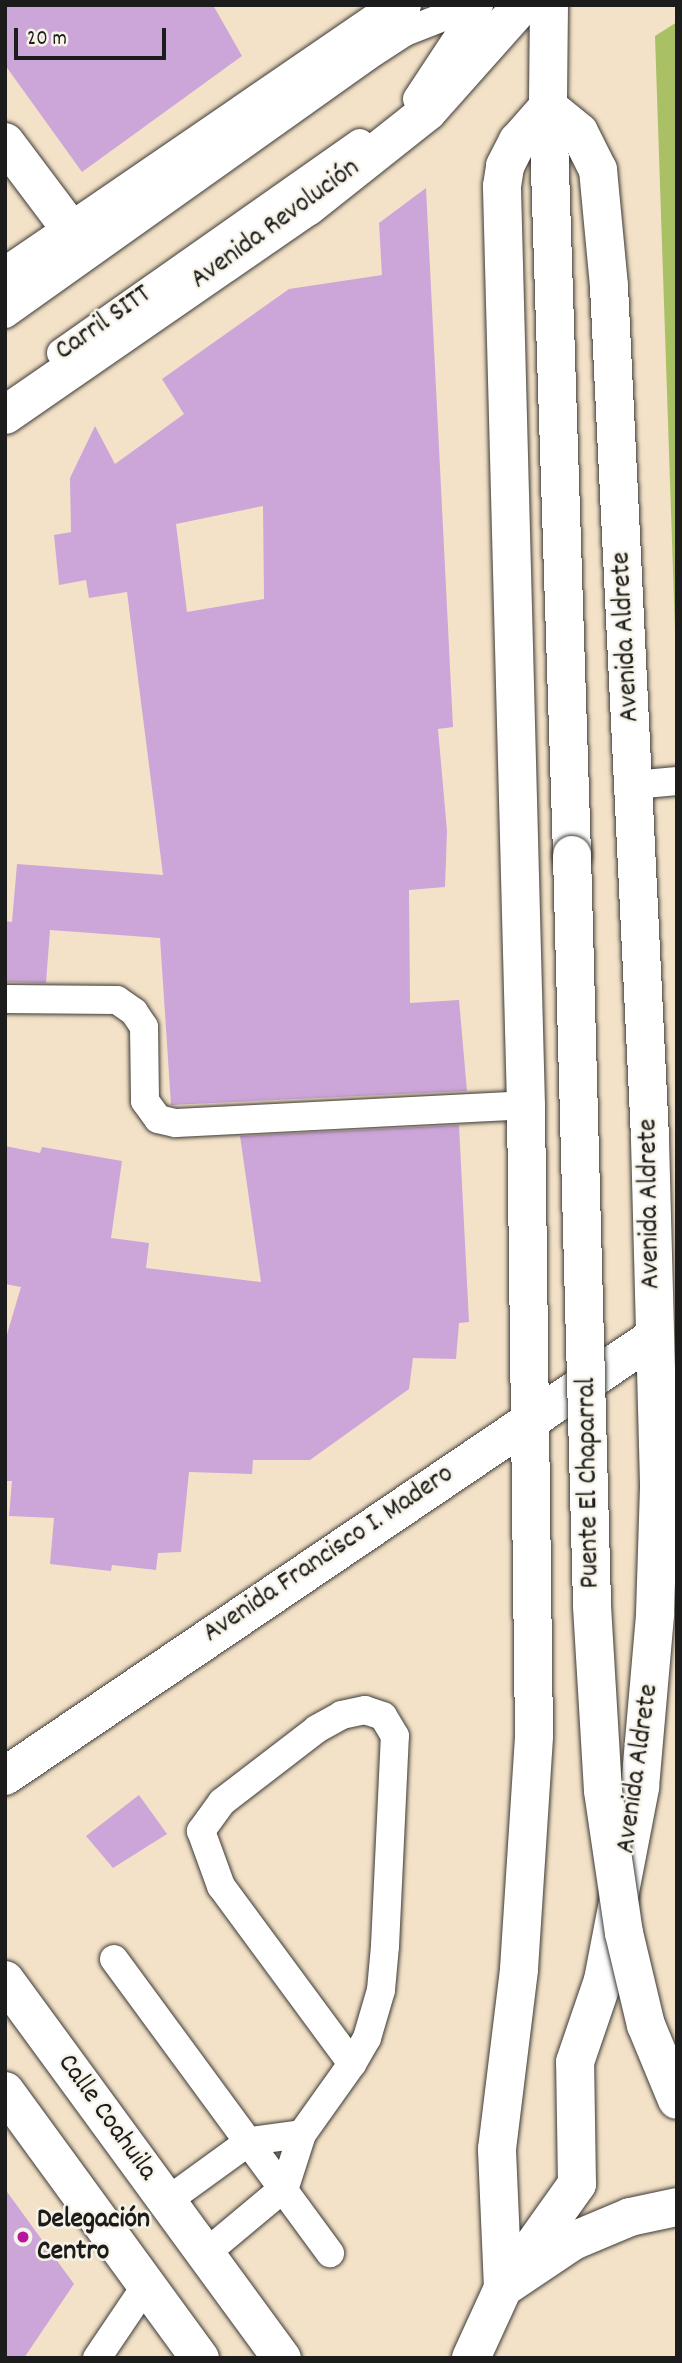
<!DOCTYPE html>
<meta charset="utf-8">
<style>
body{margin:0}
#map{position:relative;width:682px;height:2363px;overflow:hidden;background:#f4e2c8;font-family:Dekko,sans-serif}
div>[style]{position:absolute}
.green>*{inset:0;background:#a9c064}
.building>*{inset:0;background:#cca6d8}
.roads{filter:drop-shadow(0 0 2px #3c3a36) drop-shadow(0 0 2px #3c3a36)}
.service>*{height:28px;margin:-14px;padding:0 14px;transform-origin:14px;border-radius:14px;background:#fff}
.tertiary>*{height:38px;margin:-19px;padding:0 19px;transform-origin:19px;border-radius:19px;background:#fff}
.secondary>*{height:38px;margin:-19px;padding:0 19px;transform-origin:19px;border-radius:19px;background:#fff}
.primary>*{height:38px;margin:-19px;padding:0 19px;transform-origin:19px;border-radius:19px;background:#fff}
.trunk>*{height:38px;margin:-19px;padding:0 19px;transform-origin:19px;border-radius:19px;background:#fff}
.bridges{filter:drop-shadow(0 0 2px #3c3a36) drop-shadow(0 0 2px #3c3a36)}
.secondary-bridge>*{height:38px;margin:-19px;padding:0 19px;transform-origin:19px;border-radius:19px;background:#fff}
.dots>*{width:19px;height:19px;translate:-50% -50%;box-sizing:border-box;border:4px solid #f7f3e8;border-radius:50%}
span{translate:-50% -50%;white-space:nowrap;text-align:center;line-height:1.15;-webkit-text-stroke:5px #f7f3e8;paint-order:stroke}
.street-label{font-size:28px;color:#1c1c1c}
.poi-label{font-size:28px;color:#1c1c1c;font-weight:700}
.left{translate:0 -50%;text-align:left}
.frame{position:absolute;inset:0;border:7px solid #1c1c1c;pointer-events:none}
.scale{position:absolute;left:14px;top:28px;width:152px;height:32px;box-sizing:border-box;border:4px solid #1c1c1c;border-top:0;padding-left:9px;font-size:21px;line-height:24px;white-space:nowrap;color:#1c1c1c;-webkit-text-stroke:5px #f7f3e8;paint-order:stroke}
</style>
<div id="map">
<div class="green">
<i style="clip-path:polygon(677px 22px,677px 630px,675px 630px,655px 36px)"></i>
</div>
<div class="building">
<i style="clip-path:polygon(5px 5px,213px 5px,242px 56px,82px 172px,5px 65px)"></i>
<i style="clip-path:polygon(evenodd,426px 188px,453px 727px,438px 729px,447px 831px,445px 887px,409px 890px,410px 1003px,459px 1000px,467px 1091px,171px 1105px,160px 938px,50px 930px,46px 983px,5px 982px,5px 921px,12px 922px,17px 864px,163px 875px,127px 592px,89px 598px,86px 580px,59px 585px,54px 535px,71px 532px,70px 478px,95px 426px,115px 464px,184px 414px,162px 379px,289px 289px,382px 275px,379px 223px,426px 188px,263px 506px,264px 599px,187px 612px,176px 524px,263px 506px)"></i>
<i style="clip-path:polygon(459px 1125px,469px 1322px,459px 1323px,456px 1359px,413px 1358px,409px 1389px,310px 1460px,253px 1460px,252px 1474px,189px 1472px,181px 1552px,158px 1553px,156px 1570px,112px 1565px,111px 1571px,50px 1564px,54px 1518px,9px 1516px,12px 1481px,5px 1481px,5px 1341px,21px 1287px,5px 1284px,5px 1146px,40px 1153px,42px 1147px,122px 1161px,111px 1238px,149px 1243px,146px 1268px,261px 1282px,240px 1136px)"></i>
<i style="clip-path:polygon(139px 1795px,167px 1834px,113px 1868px,86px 1836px)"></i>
<i style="clip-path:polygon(5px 2189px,74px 2284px,24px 2358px,5px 2358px)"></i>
</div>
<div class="roads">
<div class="service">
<i style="left:417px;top:99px;width:113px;rotate:-56.6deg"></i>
<i style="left:5px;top:314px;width:445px;rotate:-35.4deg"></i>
<i style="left:368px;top:56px;width:44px;rotate:-33deg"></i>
<i style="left:405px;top:32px;width:74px;rotate:-21.4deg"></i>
<i style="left:61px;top:353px;width:365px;rotate:-35.1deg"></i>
<i style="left:634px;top:785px;width:43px;rotate:-5.3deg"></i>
<i style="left:5px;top:999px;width:112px;rotate:0.5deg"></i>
<i style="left:117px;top:1000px;width:21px;rotate:35deg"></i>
<i style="left:134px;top:1012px;width:18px;rotate:56deg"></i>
<i style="left:144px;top:1027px;width:74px;rotate:89.2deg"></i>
<i style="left:145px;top:1101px;width:22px;rotate:54deg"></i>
<i style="left:158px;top:1119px;width:18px;rotate:13deg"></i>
<i style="left:176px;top:1123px;width:350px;rotate:-2.9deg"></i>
<i style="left:114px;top:1959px;width:365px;rotate:53.7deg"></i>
<i style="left:167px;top:2201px;width:102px;rotate:-35.9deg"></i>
<i style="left:250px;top:2141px;width:52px;rotate:-7.7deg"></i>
<i style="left:206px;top:2253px;width:103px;rotate:-39.9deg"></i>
<i style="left:285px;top:2187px;width:56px;rotate:-72.2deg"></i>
<i style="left:302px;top:2134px;width:86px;rotate:-54.5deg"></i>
<i style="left:352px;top:2064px;width:30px;rotate:-60deg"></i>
<i style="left:367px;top:2038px;width:50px;rotate:-73.7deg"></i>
<i style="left:381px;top:1990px;width:44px;rotate:-84.8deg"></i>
<i style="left:385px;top:1946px;width:210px;rotate:-87.3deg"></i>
<i style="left:395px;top:1736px;width:23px;rotate:-121deg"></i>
<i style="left:383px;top:1716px;width:19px;rotate:-162deg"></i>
<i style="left:365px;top:1710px;width:24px;rotate:168deg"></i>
<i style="left:342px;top:1715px;width:29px;rotate:151deg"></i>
<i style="left:317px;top:1729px;width:120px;rotate:142.5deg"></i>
<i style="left:222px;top:1802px;width:36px;rotate:126deg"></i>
<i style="left:201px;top:1831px;width:59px;rotate:70deg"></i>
<i style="left:221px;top:1886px;width:221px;rotate:53.6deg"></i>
<i style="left:97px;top:2358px;width:89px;rotate:-56deg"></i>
</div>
<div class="tertiary">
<i style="left:5px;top:142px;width:110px;rotate:53.1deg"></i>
<i style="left:5px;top:1776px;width:784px;rotate:-34.08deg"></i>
</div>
<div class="secondary">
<i style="left:549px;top:5px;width:102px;rotate:90.6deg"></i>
<i style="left:548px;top:107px;width:748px;rotate:88.16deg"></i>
<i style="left:5px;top:1980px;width:469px;rotate:53.8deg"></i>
<i style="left:5px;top:2091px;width:331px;rotate:53.9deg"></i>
<i style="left:503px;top:2288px;width:139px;rotate:-92.5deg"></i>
<i style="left:497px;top:2149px;width:181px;rotate:-83deg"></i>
<i style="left:519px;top:1969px;width:234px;rotate:-86.3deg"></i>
<i style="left:534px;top:1735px;width:630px;rotate:-90.73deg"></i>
<i style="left:526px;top:1105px;width:919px;rotate:-91.5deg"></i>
<i style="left:502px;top:186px;width:20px;rotate:-81deg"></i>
<i style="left:505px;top:166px;width:28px;rotate:-63deg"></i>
<i style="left:518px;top:141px;width:45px;rotate:-48.6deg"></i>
<i style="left:471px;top:2358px;width:77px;rotate:-65.4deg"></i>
<i style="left:503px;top:2288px;width:128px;rotate:-54.6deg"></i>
<i style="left:577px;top:2184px;width:122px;rotate:-90.9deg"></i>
<i style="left:575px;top:2062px;width:87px;rotate:-71.1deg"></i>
<i style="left:603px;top:1980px;width:197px;rotate:-79.1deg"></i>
<i style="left:640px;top:1787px;width:174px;rotate:-85deg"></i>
<i style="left:655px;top:1614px;width:130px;rotate:-88.2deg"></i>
<i style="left:659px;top:1484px;width:347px;rotate:-91.5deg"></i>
<i style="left:650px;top:1137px;width:852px;rotate:-92.76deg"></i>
<i style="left:609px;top:286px;width:117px;rotate:-95.4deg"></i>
<i style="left:598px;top:170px;width:42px;rotate:-116.6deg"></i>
<i style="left:579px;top:132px;width:40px;rotate:-141deg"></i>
</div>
<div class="primary">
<i style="left:5px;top:277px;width:481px;rotate:-34.4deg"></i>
<i style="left:5px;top:415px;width:367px;rotate:-34.6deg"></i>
<i style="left:307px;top:207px;width:154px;rotate:-38.4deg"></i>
<i style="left:428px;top:111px;width:142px;rotate:-48.4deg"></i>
</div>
<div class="trunk">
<i style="left:503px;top:2288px;width:84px;rotate:-33.9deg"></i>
<i style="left:573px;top:2241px;width:62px;rotate:-22.8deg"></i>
<i style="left:630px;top:2217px;width:48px;rotate:-12deg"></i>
</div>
</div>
<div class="bridges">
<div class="secondary-bridge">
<i style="left:572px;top:855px;width:751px;rotate:88.47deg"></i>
<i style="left:592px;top:1606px;width:185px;rotate:86.6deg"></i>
<i style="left:603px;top:1791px;width:144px;rotate:81.6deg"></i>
<i style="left:624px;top:1933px;width:95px;rotate:76.6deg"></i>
<i style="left:646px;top:2025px;width:81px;rotate:67.5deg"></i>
</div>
</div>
<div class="dots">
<i style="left:23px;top:2237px;background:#b5179e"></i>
</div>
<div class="street-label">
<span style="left:276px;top:225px;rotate:-36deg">Avenida Revolución</span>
<span style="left:104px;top:324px;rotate:-35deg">Carril SITT</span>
<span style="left:627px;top:637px;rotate:-93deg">Avenida Aldrete</span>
<span style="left:651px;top:1204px;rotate:-91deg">Avenida Aldrete</span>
<span style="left:590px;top:1483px;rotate:-91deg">Puente El Chaparral</span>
<span style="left:329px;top:1555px;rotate:-34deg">Avenida Francisco I. Madero</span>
<span style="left:639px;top:1769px;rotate:-82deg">Avenida Aldrete</span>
<span style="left:106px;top:2118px;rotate:54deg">Calle Coahuila</span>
</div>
<div class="poi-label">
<span class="left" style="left:37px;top:2237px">Delegación<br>Centro</span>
</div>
<div class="frame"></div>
<div class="scale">20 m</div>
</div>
